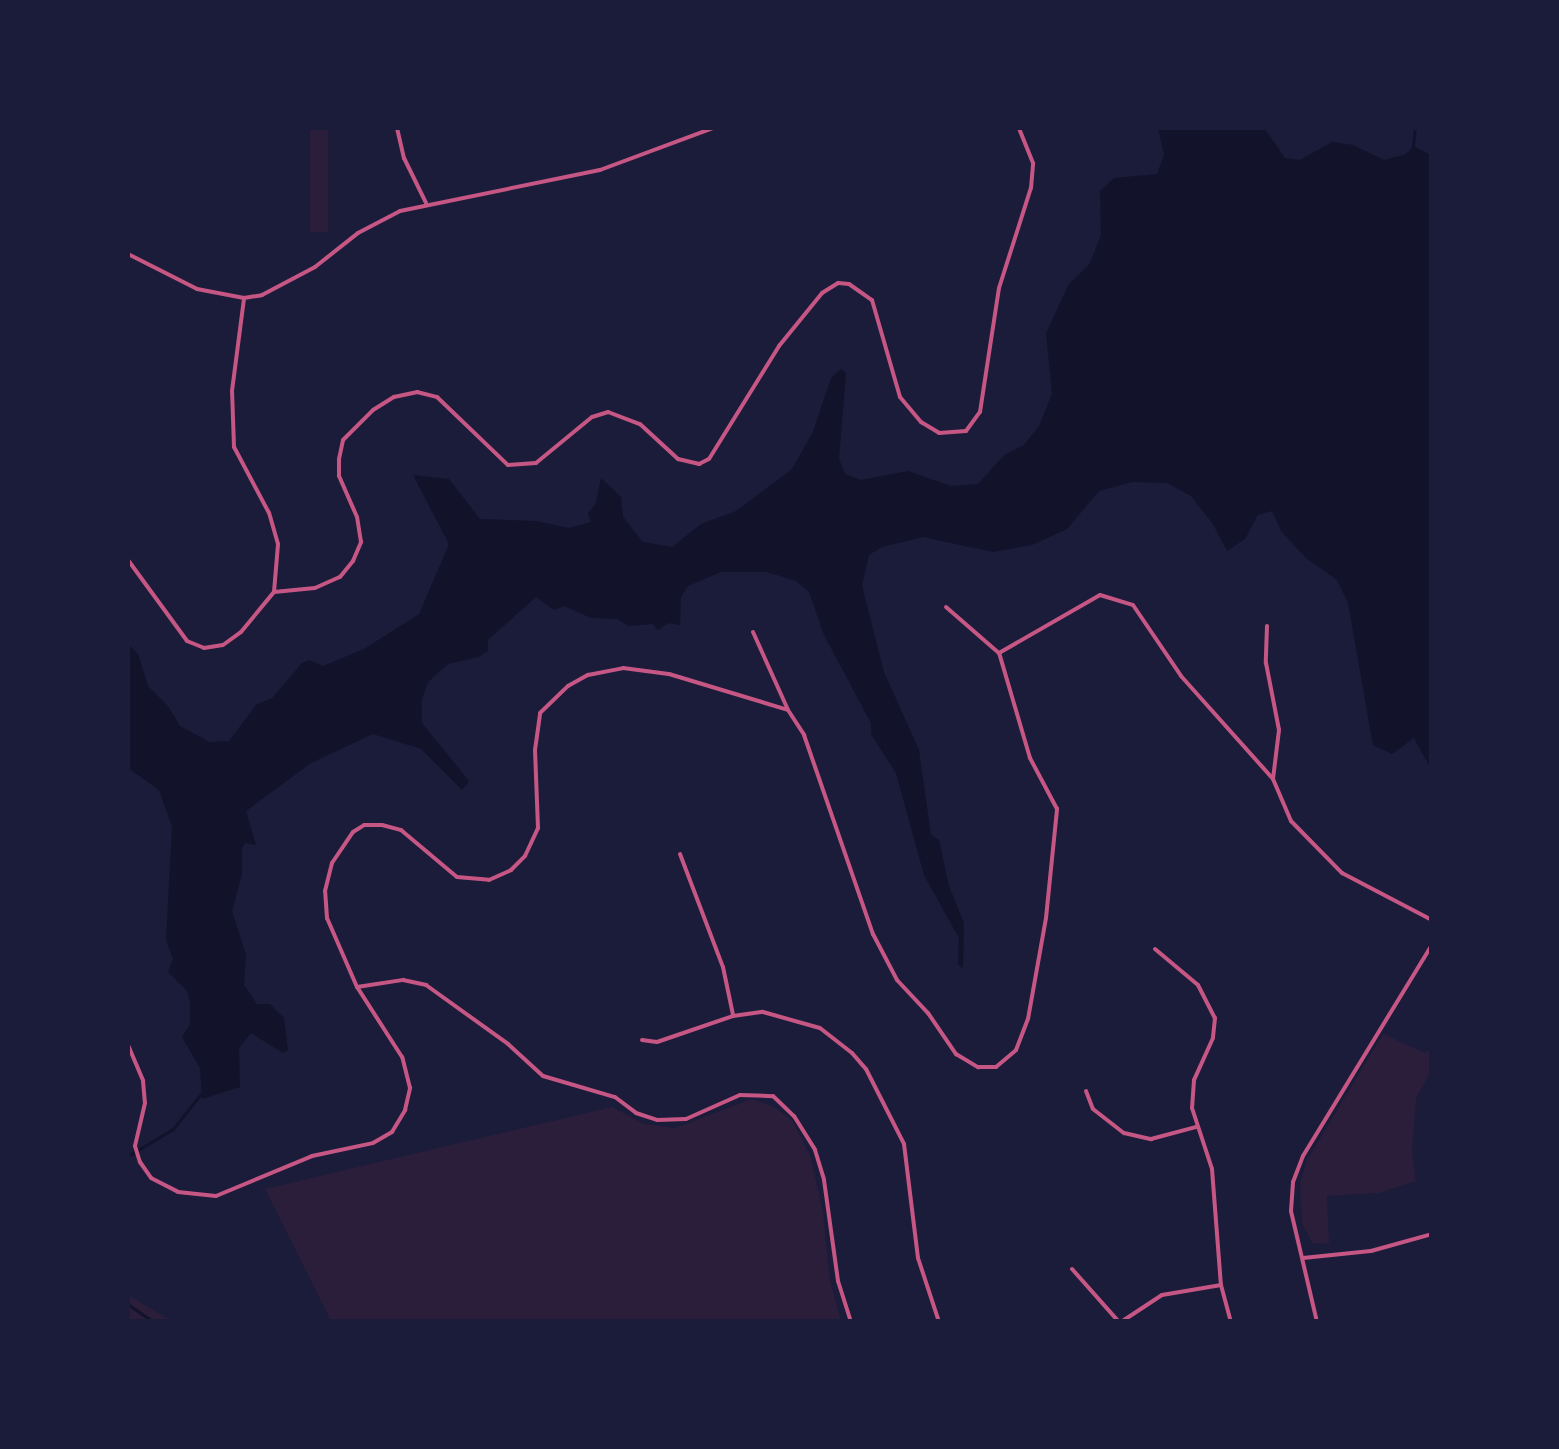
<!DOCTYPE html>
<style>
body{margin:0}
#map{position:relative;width:1559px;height:1449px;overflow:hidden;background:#1b1b3a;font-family:Jost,sans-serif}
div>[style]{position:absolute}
.green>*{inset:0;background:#2a1e3b;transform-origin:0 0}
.water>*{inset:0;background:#12122b}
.stream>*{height:2.5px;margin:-1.25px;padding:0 1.25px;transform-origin:1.25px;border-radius:1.25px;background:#12122b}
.minor>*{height:4px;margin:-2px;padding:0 2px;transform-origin:2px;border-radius:2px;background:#c65784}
.tertiary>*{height:4px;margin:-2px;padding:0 2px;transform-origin:2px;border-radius:2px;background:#c65784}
span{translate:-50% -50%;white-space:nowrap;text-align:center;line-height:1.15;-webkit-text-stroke:10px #1b1b3a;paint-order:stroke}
.frame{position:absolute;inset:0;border:130px solid #1b1b3a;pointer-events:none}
</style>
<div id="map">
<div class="green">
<i style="left:310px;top:128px;width:18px;height:104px"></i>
<i style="clip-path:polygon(1383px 1034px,1425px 1053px,1431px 1049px,1431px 1071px,1416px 1098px,1412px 1152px,1416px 1181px,1379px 1193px,1327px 1196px,1329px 1244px,1312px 1243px,1302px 1223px,1300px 1182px,1307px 1160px)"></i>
<i style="clip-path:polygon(752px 1099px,774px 1107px,792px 1120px,810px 1155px,823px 1212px,830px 1281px,841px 1321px,331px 1321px,265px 1189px,612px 1107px,644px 1124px,675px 1128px)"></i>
<i style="clip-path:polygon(128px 1295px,172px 1321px,128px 1321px)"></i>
</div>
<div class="water">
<i style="clip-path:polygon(1158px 128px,1264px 128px,1285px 158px,1300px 160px,1332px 142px,1353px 145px,1384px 160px,1406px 154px,1413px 146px,1431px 155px,1431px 769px,1414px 738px,1392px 754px,1373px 745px,1348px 603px,1337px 580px,1306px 558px,1281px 531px,1272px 511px,1258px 515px,1245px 539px,1227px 551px,1213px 524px,1191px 496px,1167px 483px,1132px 482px,1099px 491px,1067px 529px,1032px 545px,993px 552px,923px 537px,882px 547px,869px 555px,862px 586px,884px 672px,919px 750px,931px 835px,939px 840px,949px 886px,964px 923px,963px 969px,958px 964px,959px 938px,924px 875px,896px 773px,871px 734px,871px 723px,824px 635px,809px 592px,796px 581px,767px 572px,721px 572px,688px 586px,681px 597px,680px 625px,668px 623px,658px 630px,653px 624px,629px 626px,617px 619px,591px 618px,564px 606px,554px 610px,536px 597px,488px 640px,488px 651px,479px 657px,448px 664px,428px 682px,422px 699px,422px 723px,469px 781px,462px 790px,421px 749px,373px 734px,311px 763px,246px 811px,256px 845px,245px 843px,242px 848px,242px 874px,232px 911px,246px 955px,244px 985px,257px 1004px,270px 1004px,284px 1018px,288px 1050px,283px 1053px,251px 1033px,239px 1048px,240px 1087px,202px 1099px,200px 1068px,182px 1037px,190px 1024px,190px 1001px,187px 991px,168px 972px,173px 959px,166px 940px,172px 827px,159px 790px,128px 768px,128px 644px,138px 654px,148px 686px,168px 706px,180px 726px,210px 742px,229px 741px,256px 705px,272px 698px,302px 663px,309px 660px,323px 666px,364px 649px,419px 614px,449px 544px,413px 475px,449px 479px,480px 519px,536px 521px,569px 528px,591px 522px,588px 514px,596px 503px,601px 478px,621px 497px,623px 517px,643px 542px,672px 547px,701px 524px,736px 511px,792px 469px,813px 432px,831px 378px,841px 369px,846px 373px,839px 459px,845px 474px,861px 480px,908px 471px,951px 486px,978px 484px,1004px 455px,1024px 445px,1039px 426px,1052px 394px,1046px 333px,1069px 284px,1090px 263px,1101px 235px,1100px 191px,1114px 178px,1157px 174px,1164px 155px)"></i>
</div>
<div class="stream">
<i style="left:1413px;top:146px;width:18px;rotate:-84deg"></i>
<i style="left:128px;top:1156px;width:52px;rotate:-31deg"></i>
<i style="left:173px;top:1129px;width:45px;rotate:-51.3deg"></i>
<i style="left:128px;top:1304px;width:32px;rotate:35deg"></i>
</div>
<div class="minor">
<i style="left:397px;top:128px;width:31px;rotate:77deg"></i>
<i style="left:404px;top:158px;width:50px;rotate:63.9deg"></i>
<i style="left:128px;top:560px;width:100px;rotate:53.9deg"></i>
<i style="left:187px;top:641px;width:18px;rotate:22deg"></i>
<i style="left:204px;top:648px;width:19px;rotate:-9deg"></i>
<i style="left:223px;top:645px;width:22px;rotate:-36deg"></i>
<i style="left:241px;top:632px;width:52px;rotate:-50.5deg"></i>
<i style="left:274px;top:592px;width:48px;rotate:-85.2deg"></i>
<i style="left:278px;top:544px;width:32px;rotate:-106deg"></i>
<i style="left:269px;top:513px;width:75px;rotate:-117.9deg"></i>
<i style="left:234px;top:447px;width:56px;rotate:-92deg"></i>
<i style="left:232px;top:391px;width:94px;rotate:-82.6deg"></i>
<i style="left:274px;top:592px;width:41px;rotate:-5.6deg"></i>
<i style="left:315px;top:588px;width:27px;rotate:-24deg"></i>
<i style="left:340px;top:577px;width:21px;rotate:-51deg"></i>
<i style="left:353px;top:561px;width:21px;rotate:-67deg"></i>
<i style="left:361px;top:542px;width:25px;rotate:-99deg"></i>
<i style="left:357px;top:517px;width:45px;rotate:-113.7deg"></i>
<i style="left:339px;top:476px;width:17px;rotate:-90deg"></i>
<i style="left:339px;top:459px;width:19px;rotate:-78deg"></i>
<i style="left:343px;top:440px;width:42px;rotate:-45deg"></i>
<i style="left:373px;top:410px;width:25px;rotate:-32deg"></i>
<i style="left:394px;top:397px;width:24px;rotate:-12deg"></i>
<i style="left:417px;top:392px;width:21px;rotate:14deg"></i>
<i style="left:437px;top:397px;width:98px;rotate:43.8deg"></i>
<i style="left:508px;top:465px;width:28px;rotate:-4deg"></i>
<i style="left:536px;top:463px;width:72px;rotate:-39.4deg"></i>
<i style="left:592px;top:417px;width:17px;rotate:-17deg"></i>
<i style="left:608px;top:412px;width:34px;rotate:21deg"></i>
<i style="left:640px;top:424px;width:52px;rotate:42.6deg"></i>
<i style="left:678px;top:459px;width:22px;rotate:13deg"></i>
<i style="left:699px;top:464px;width:11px;rotate:-27deg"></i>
<i style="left:709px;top:459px;width:133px;rotate:-58.2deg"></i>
<i style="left:779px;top:346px;width:68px;rotate:-50.9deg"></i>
<i style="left:822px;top:293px;width:19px;rotate:-32deg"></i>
<i style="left:838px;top:283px;width:11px;rotate:5deg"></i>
<i style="left:849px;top:284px;width:28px;rotate:35deg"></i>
<i style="left:872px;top:300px;width:101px;rotate:73.9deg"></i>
<i style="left:900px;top:397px;width:33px;rotate:50deg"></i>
<i style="left:921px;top:422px;width:21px;rotate:31deg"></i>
<i style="left:939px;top:433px;width:27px;rotate:-4deg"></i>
<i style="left:966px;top:431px;width:24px;rotate:-54deg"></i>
<i style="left:980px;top:412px;width:125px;rotate:-81.3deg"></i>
<i style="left:999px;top:288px;width:105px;rotate:-72.3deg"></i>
<i style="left:1031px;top:188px;width:25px;rotate:-85deg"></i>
<i style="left:1033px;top:163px;width:38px;rotate:-112deg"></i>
<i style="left:946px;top:607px;width:70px;rotate:41deg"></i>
<i style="left:1267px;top:626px;width:37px;rotate:92deg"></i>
<i style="left:1266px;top:663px;width:68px;rotate:79deg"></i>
<i style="left:1279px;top:730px;width:49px;rotate:97deg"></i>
<i style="left:753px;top:632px;width:85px;rotate:65.8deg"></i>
<i style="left:680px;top:854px;width:121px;rotate:69.2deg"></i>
<i style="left:723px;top:967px;width:49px;rotate:78.2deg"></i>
<i style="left:1155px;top:949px;width:56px;rotate:39.9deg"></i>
<i style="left:1198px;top:985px;width:37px;rotate:63deg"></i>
<i style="left:1215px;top:1018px;width:20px;rotate:96deg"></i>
<i style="left:1213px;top:1038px;width:46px;rotate:114.3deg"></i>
<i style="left:1194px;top:1080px;width:28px;rotate:94deg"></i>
<i style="left:1192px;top:1108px;width:64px;rotate:71.8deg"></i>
<i style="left:1212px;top:1169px;width:116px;rotate:85.6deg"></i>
<i style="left:1221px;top:1285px;width:38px;rotate:75deg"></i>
<i style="left:357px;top:987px;width:47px;rotate:-8.7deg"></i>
<i style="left:403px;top:980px;width:24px;rotate:12deg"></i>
<i style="left:426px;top:985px;width:101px;rotate:35.7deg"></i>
<i style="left:508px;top:1044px;width:47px;rotate:42.4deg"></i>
<i style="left:543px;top:1076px;width:75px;rotate:16.3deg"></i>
<i style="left:615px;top:1097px;width:26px;rotate:37deg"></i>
<i style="left:636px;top:1113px;width:22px;rotate:18deg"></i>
<i style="left:657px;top:1120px;width:29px;rotate:-2deg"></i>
<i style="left:686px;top:1119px;width:59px;rotate:-24deg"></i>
<i style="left:740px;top:1095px;width:33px;rotate:2deg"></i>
<i style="left:773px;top:1096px;width:29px;rotate:44deg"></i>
<i style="left:794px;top:1116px;width:40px;rotate:58deg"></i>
<i style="left:815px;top:1150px;width:31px;rotate:73deg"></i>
<i style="left:824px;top:1180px;width:102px;rotate:82.1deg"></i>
<i style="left:838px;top:1281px;width:43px;rotate:72.4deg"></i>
<i style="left:642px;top:1040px;width:15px;rotate:8deg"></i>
<i style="left:657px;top:1042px;width:80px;rotate:-18.9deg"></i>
<i style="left:733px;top:1016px;width:30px;rotate:-8deg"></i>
<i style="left:763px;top:1012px;width:59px;rotate:15.7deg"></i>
<i style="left:820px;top:1028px;width:41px;rotate:38deg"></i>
<i style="left:852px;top:1053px;width:21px;rotate:49deg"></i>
<i style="left:866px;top:1069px;width:84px;rotate:63.1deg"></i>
<i style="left:904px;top:1144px;width:115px;rotate:83deg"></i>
<i style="left:918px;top:1258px;width:67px;rotate:71.8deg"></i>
<i style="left:128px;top:1045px;width:39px;rotate:67deg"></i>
<i style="left:143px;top:1081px;width:22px;rotate:85deg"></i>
<i style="left:145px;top:1103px;width:44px;rotate:103.1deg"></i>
<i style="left:135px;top:1146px;width:17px;rotate:73deg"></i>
<i style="left:140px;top:1162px;width:19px;rotate:55deg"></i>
<i style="left:151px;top:1178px;width:30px;rotate:27deg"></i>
<i style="left:178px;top:1192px;width:38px;rotate:6deg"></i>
<i style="left:216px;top:1196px;width:104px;rotate:-22.6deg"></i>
<i style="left:312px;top:1156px;width:62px;rotate:-12deg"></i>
<i style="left:373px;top:1143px;width:22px;rotate:-30deg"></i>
<i style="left:392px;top:1132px;width:26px;rotate:-59deg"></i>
<i style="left:405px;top:1110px;width:23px;rotate:-77deg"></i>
<i style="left:410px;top:1088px;width:32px;rotate:-104deg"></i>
<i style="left:402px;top:1057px;width:83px;rotate:-122.7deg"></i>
<i style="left:357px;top:987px;width:75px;rotate:-113.5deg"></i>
<i style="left:327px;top:918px;width:27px;rotate:-94deg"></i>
<i style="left:325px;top:891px;width:29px;rotate:-76deg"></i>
<i style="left:332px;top:863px;width:37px;rotate:-56deg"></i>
<i style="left:353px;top:832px;width:13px;rotate:-32deg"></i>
<i style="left:364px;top:825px;width:18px"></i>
<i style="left:382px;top:825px;width:20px;rotate:15deg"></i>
<i style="left:401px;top:830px;width:73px;rotate:40deg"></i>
<i style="left:457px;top:877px;width:32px;rotate:5deg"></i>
<i style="left:489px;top:880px;width:24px;rotate:-24deg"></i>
<i style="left:511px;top:870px;width:20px;rotate:-45deg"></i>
<i style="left:525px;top:856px;width:31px;rotate:-65deg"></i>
<i style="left:538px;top:828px;width:78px;rotate:-92.2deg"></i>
<i style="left:535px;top:750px;width:37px;rotate:-82deg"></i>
<i style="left:540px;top:713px;width:39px;rotate:-44deg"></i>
<i style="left:568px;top:686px;width:23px;rotate:-29deg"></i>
<i style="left:588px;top:675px;width:36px;rotate:-11deg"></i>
<i style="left:623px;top:668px;width:46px;rotate:7.4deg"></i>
<i style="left:669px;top:674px;width:124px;rotate:16.8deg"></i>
<i style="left:788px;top:710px;width:30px;rotate:57deg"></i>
<i style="left:804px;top:735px;width:211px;rotate:70.9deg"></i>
<i style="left:873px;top:934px;width:52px;rotate:62.4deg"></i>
<i style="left:897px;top:980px;width:45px;rotate:46.8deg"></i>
<i style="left:928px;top:1013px;width:50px;rotate:55.7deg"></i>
<i style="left:956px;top:1054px;width:26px;rotate:31deg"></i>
<i style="left:978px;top:1067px;width:18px"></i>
<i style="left:996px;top:1067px;width:26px;rotate:-40deg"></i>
<i style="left:1016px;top:1050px;width:33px;rotate:-69deg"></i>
<i style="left:1028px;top:1019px;width:103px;rotate:-79.9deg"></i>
<i style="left:1046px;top:918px;width:110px;rotate:-84.2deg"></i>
<i style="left:1057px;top:809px;width:58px;rotate:-117.9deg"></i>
<i style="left:1030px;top:758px;width:109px;rotate:-106.4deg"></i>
<i style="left:999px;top:653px;width:116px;rotate:-29.9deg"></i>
<i style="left:1100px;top:595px;width:34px;rotate:17deg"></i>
<i style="left:1133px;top:605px;width:86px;rotate:55.9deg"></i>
<i style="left:1181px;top:676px;width:138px;rotate:48.2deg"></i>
<i style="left:1273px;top:779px;width:46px;rotate:66.8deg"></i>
<i style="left:1291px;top:821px;width:73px;rotate:45.6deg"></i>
<i style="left:1342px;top:873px;width:102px;rotate:27.6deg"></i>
<i style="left:1086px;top:1091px;width:19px;rotate:69deg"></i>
<i style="left:1093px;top:1109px;width:39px;rotate:38deg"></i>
<i style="left:1124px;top:1133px;width:28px;rotate:13deg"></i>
<i style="left:1151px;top:1139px;width:47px;rotate:-14.9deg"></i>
<i style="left:1303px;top:1258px;width:68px;rotate:-5.9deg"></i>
<i style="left:1371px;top:1251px;width:63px;rotate:-15.6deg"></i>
<i style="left:1072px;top:1269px;width:71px;rotate:48.4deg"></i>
<i style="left:1121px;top:1322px;width:49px;rotate:-33.4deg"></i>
<i style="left:1162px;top:1295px;width:60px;rotate:-9.6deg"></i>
</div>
<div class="tertiary">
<i style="left:128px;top:254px;width:77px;rotate:26.9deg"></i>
<i style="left:197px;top:289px;width:48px;rotate:10.8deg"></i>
<i style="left:244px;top:298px;width:18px;rotate:-9deg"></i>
<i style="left:262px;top:295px;width:60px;rotate:-27.8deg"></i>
<i style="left:315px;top:267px;width:55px;rotate:-38.3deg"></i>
<i style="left:358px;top:233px;width:47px;rotate:-27.6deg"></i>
<i style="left:400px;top:211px;width:204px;rotate:-11.6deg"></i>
<i style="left:600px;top:170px;width:121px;rotate:-20.4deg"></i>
<i style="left:1317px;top:1322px;width:114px;rotate:-103.2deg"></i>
<i style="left:1291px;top:1211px;width:29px;rotate:-86deg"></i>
<i style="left:1293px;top:1182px;width:28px;rotate:-69deg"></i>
<i style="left:1303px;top:1156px;width:247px;rotate:-58.6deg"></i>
</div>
<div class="frame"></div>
</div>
